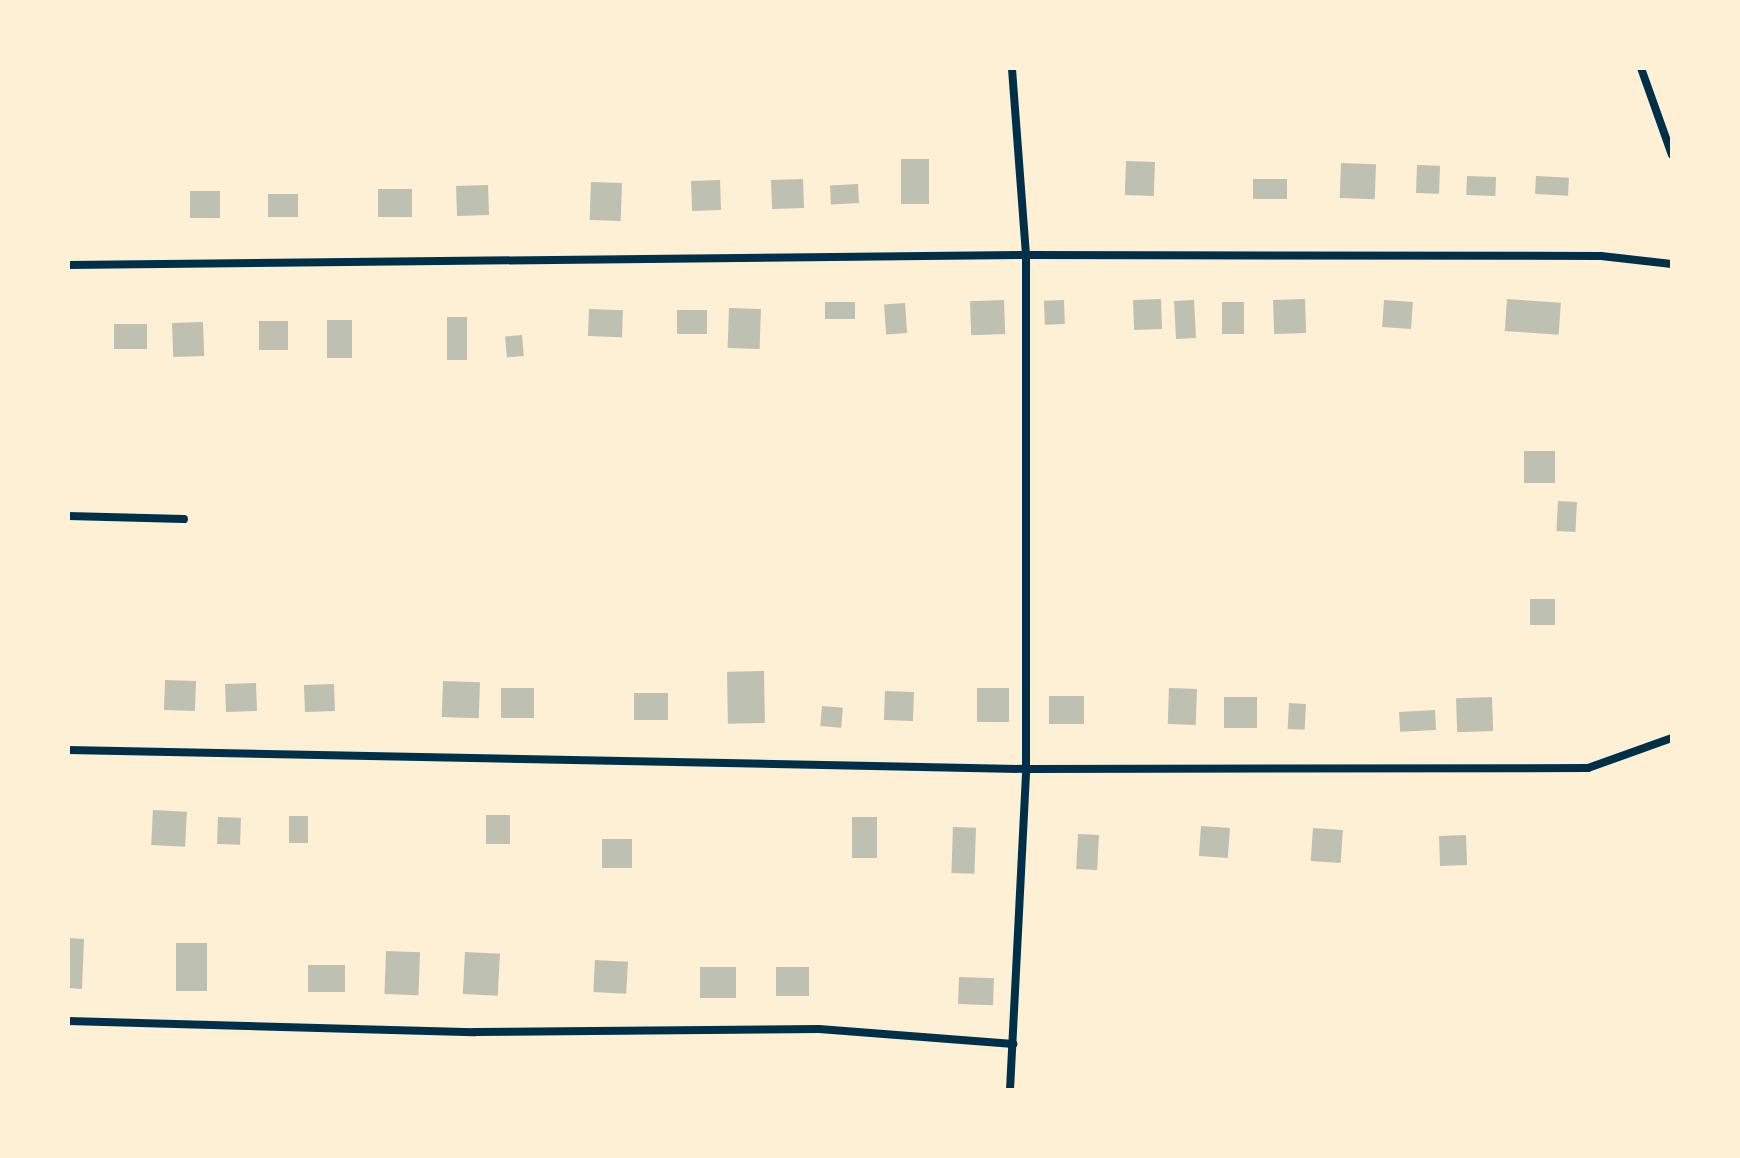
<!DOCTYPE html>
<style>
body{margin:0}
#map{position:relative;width:1740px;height:1158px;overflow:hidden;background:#fdf0d5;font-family:Overpass,sans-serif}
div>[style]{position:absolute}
.building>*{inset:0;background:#bec0b2;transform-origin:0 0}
.minor>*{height:8px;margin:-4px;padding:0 4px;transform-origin:4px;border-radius:4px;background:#003049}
span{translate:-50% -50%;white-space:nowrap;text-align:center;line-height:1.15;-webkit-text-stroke:7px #fdf0d5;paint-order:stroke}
.frame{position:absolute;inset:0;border:70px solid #fdf0d5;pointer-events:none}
</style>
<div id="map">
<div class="building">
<i style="left:901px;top:159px;width:28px;height:45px"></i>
<i style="left:1126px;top:161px;width:29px;height:34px;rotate:2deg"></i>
<i style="left:1341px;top:163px;width:35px;height:35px;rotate:2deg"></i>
<i style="left:1417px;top:165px;width:23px;height:28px;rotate:2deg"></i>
<i style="left:1467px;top:176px;width:29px;height:19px;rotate:2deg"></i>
<i style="left:1536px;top:176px;width:33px;height:18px;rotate:3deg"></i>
<i style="left:803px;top:179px;width:29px;height:32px;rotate:88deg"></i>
<i style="left:1253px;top:179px;width:34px;height:20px"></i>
<i style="left:720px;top:180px;width:30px;height:29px;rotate:88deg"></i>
<i style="left:591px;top:182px;width:31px;height:38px;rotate:2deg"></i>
<i style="left:858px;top:184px;width:19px;height:28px;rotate:87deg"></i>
<i style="left:488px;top:185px;width:30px;height:32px;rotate:88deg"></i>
<i style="left:378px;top:189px;width:34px;height:28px"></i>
<i style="left:190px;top:191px;width:30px;height:27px"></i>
<i style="left:298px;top:194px;width:23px;height:30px;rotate:90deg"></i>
<i style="left:1161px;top:299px;width:30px;height:28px;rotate:88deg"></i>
<i style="left:1305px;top:299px;width:34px;height:32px;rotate:88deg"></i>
<i style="left:1507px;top:299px;width:54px;height:32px;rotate:4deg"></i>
<i style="left:1004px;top:300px;width:34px;height:34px;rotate:88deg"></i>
<i style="left:1064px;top:300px;width:24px;height:20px;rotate:88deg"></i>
<i style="left:1194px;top:300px;width:38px;height:20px;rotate:87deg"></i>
<i style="left:1384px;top:300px;width:29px;height:27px;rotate:4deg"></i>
<i style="left:825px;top:302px;width:30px;height:17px"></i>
<i style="left:1222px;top:302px;width:22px;height:32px"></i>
<i style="left:905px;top:303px;width:30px;height:21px;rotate:86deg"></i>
<i style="left:729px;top:308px;width:32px;height:40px;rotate:2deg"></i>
<i style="left:589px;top:309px;width:34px;height:27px;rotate:2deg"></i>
<i style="left:677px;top:310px;width:30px;height:24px"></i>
<i style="left:447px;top:317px;width:20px;height:43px"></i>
<i style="left:327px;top:320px;width:25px;height:38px"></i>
<i style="left:259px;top:321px;width:29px;height:29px"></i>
<i style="left:203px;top:322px;width:34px;height:31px;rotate:88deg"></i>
<i style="left:114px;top:324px;width:33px;height:25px"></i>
<i style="left:522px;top:335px;width:21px;height:17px;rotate:85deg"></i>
<i style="left:1524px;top:451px;width:31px;height:32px"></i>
<i style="left:1558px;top:501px;width:19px;height:30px;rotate:3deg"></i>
<i style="left:1530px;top:599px;width:25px;height:26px"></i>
<i style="left:764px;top:671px;width:52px;height:37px;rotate:89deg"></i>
<i style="left:165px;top:680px;width:31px;height:30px;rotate:2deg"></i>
<i style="left:443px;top:681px;width:37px;height:36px;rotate:2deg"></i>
<i style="left:256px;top:683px;width:28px;height:31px;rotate:88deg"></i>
<i style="left:334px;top:684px;width:27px;height:30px;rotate:88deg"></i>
<i style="left:501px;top:688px;width:33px;height:30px"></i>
<i style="left:977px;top:688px;width:32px;height:34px"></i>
<i style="left:1169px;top:688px;width:28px;height:36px;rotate:2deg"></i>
<i style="left:885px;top:691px;width:29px;height:29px;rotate:2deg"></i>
<i style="left:668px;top:693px;width:27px;height:34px;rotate:90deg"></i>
<i style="left:1049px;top:696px;width:35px;height:28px"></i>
<i style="left:1224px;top:697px;width:33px;height:31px"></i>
<i style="left:1492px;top:697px;width:34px;height:36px;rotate:88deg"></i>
<i style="left:1289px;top:703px;width:17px;height:26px;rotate:3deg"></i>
<i style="left:822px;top:706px;width:21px;height:20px;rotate:5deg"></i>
<i style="left:1435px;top:710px;width:20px;height:36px;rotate:87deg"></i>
<i style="left:153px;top:810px;width:34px;height:35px;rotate:3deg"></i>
<i style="left:486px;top:815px;width:24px;height:29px"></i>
<i style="left:289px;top:816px;width:19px;height:27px"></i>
<i style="left:218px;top:817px;width:23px;height:27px;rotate:2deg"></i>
<i style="left:852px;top:817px;width:25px;height:41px"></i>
<i style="left:1201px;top:826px;width:29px;height:30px;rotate:4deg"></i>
<i style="left:953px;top:827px;width:23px;height:46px;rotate:2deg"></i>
<i style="left:1313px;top:828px;width:30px;height:33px;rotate:4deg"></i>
<i style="left:1078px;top:834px;width:21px;height:35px;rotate:3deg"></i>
<i style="left:1466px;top:835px;width:30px;height:27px;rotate:88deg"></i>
<i style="left:602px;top:839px;width:30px;height:29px"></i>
<i style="clip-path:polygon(68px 938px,84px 939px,82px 989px,68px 988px)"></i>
<i style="left:176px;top:943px;width:31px;height:48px"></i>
<i style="left:386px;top:951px;width:34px;height:43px;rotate:2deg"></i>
<i style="left:465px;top:952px;width:35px;height:42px;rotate:3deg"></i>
<i style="left:595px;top:960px;width:33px;height:32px;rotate:3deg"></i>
<i style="left:308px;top:965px;width:37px;height:27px"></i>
<i style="left:700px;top:967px;width:36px;height:31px"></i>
<i style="left:776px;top:967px;width:33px;height:29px"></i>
<i style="left:959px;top:977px;width:35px;height:27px;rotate:2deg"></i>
</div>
<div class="minor">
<i style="left:1641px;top:68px;width:92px;rotate:70.4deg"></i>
<i style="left:68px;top:265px;width:958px;rotate:-0.6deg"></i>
<i style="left:1026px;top:255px;width:575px;rotate:0.1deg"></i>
<i style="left:1601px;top:256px;width:71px;rotate:6.4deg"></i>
<i style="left:68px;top:516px;width:116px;rotate:1.5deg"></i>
<i style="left:68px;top:750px;width:958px;rotate:1.14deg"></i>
<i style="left:1026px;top:769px;width:562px;rotate:-0.1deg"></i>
<i style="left:1588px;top:768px;width:89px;rotate:-19.7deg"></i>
<i style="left:68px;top:1021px;width:406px;rotate:1.6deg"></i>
<i style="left:474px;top:1032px;width:345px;rotate:-0.5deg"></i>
<i style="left:819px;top:1029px;width:195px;rotate:4.4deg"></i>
<i style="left:1010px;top:1090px;width:321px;rotate:-87.1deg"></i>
<i style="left:1026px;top:769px;width:514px;rotate:-90deg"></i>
<i style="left:1026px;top:255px;width:188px;rotate:-94.3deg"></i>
</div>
<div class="frame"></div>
</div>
